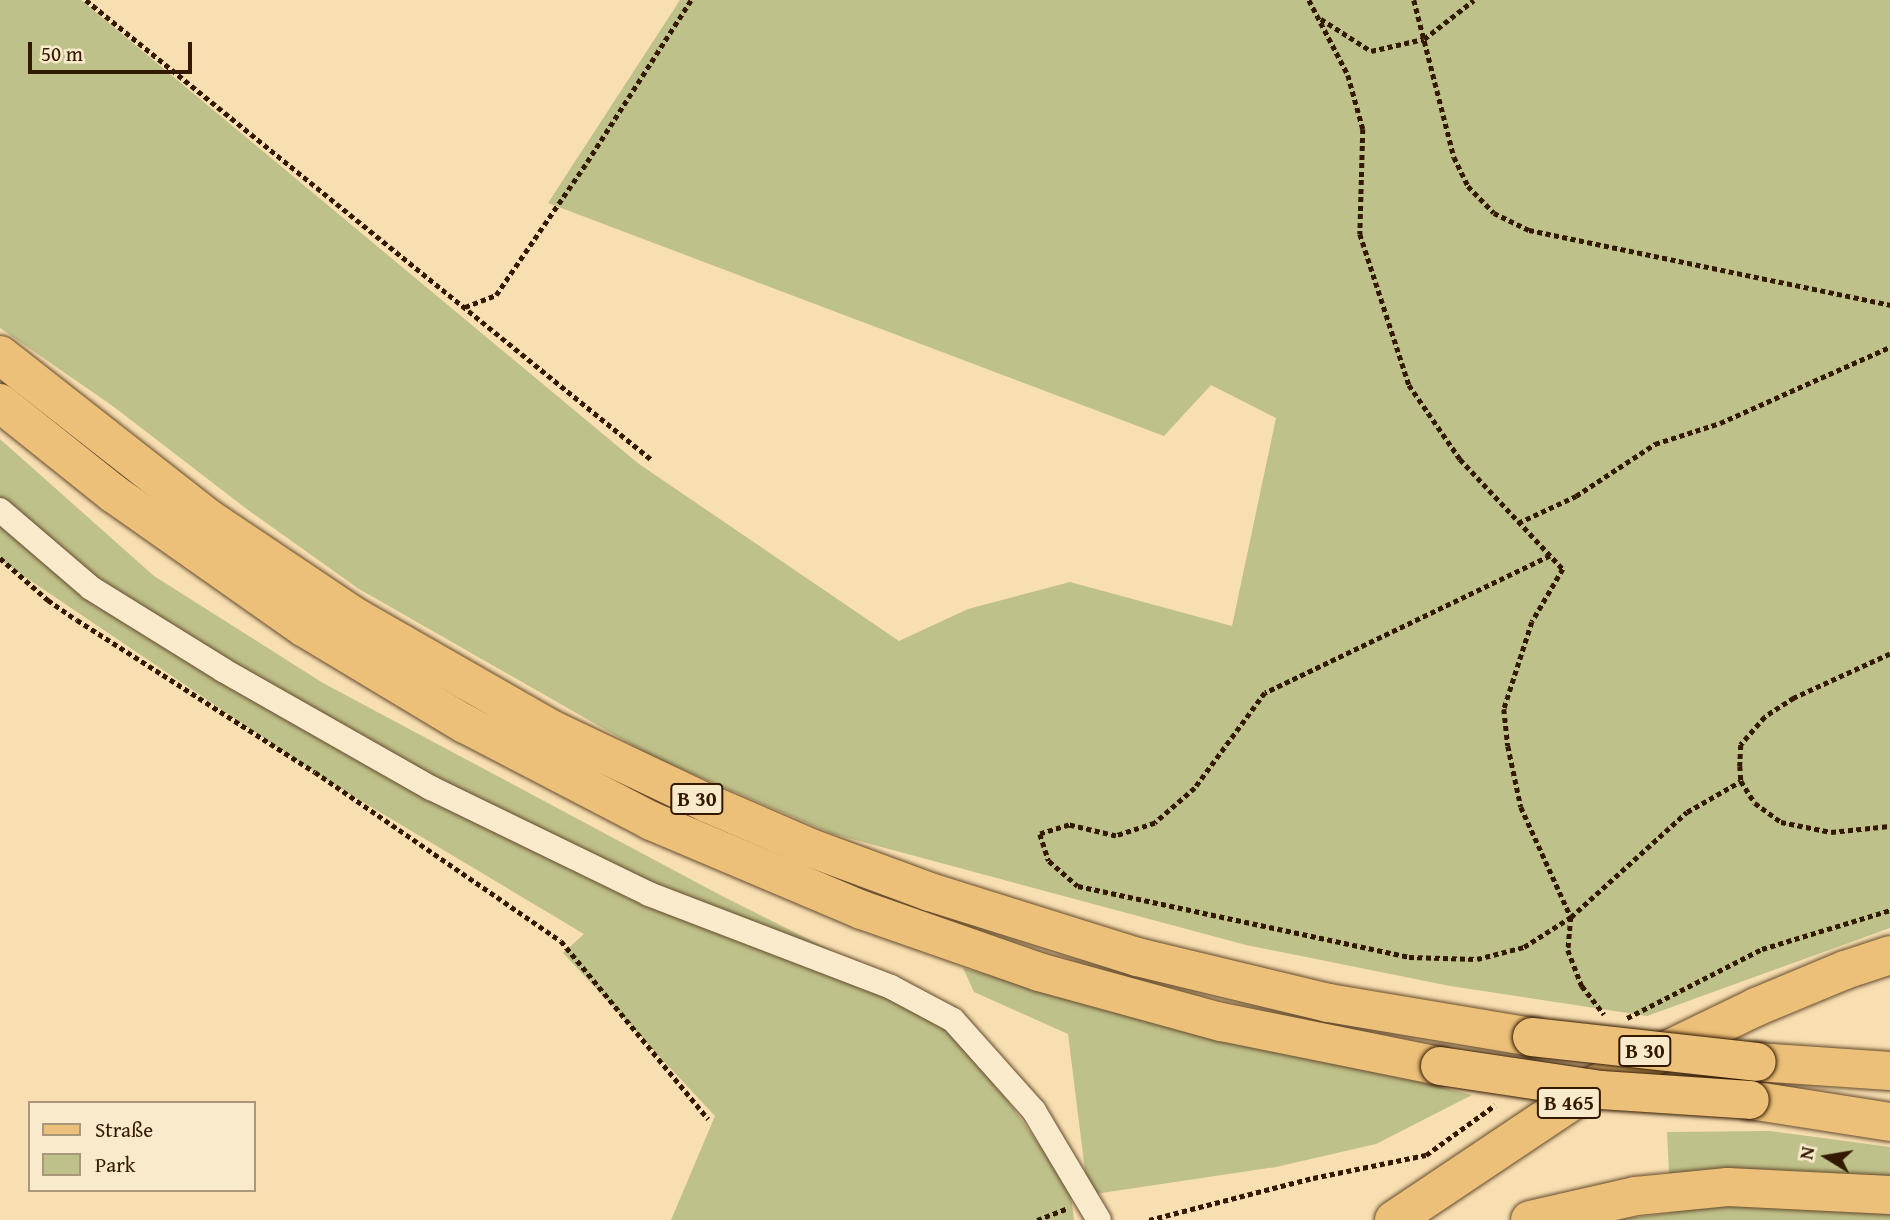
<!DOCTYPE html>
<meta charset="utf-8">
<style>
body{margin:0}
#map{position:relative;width:1890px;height:1220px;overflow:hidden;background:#f8dfb1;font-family:"Gentium Book Plus",serif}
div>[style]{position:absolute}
.green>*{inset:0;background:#bfc18a}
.path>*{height:4.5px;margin-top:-2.25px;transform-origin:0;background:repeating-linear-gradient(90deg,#321900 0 5px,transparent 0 8.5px)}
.roads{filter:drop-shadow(0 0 2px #644a2c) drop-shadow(0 0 2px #644a2c)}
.minor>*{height:24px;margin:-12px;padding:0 12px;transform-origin:12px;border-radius:12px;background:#faeacc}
.primary>*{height:38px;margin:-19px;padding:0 19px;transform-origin:19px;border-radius:19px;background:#ecc078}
.trunk>*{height:38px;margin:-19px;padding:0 19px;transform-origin:19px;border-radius:19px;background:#ecc078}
.bridges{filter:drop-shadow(0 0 2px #321900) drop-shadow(0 0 2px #321900)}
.trunk-bridge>*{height:38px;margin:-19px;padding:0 19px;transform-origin:19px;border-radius:19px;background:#ecc078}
span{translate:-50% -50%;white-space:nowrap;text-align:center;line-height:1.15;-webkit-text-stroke:5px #faeacc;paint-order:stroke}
.shield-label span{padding:2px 5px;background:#faeacc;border:2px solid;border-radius:5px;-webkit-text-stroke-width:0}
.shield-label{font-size:21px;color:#321900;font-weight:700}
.legend{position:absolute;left:28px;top:1101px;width:228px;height:91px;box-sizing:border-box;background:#faeacc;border:2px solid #aa967a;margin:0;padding:9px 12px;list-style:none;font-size:21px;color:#321900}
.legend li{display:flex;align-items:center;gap:14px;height:35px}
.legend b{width:35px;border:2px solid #aa967a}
.north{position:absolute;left:1792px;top:1122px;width:70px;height:70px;-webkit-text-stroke:5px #faeacc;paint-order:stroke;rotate:281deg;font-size:19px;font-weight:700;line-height:28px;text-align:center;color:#321900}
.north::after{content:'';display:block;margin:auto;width:24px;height:32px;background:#321900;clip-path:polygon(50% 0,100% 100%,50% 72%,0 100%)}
.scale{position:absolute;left:28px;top:42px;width:164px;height:32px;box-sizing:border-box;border:4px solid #321900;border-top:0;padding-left:9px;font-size:21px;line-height:24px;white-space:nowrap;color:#321900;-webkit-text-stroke:5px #faeacc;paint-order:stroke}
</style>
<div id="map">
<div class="green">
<i style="clip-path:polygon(0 0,81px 0,639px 464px,899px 641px,968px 609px,1070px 582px,1232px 626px,1276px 418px,1211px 385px,1164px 436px,548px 203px,680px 0,1890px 0,1890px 928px,1647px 1016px,1450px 986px,1246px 945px,833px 834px,655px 758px,359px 589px,248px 510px,114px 407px,0 328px)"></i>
<i style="clip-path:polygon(0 439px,154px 576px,323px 683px,722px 896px,848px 959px,968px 1045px,1070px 1188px,1074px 1220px,671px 1220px,715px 1116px,563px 953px,584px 934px,326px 780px,0 560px)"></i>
<i style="clip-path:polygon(963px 968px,1238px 1041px,1357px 1066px,1472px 1095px,1376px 1144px,1276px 1167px,1088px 1195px,1068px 1034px,974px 992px)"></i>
<i style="clip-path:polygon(1770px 1131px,1890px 1147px,1890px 1220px,1611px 1220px,1671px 1213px,1667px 1132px)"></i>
</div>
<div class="path">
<i style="left:86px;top:0;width:729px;rotate:39.1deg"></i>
<i style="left:1309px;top:0;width:85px;rotate:62.5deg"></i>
<i style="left:1348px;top:75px;width:56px;rotate:74.5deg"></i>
<i style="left:1363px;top:129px;width:105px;rotate:91.6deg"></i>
<i style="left:1360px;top:234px;width:159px;rotate:72deg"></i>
<i style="left:1409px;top:385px;width:90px;rotate:55.4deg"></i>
<i style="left:1460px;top:459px;width:151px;rotate:46.9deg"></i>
<i style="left:1563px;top:569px;width:61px;rotate:120.3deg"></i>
<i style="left:1532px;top:622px;width:91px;rotate:107.8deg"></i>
<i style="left:1504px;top:709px;width:37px;rotate:84deg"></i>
<i style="left:1508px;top:746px;width:62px;rotate:78deg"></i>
<i style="left:1521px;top:807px;width:121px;rotate:65.6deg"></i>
<i style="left:1571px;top:917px;width:33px;rotate:95deg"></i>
<i style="left:1568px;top:950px;width:39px;rotate:69deg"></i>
<i style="left:1582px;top:986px;width:36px;rotate:52deg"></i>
<i style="left:1414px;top:0;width:162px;rotate:75.7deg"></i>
<i style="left:1454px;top:157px;width:32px;rotate:64deg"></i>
<i style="left:1468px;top:186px;width:37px;rotate:46deg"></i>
<i style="left:1494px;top:213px;width:39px;rotate:26deg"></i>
<i style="left:1529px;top:230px;width:369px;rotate:11.7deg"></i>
<i style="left:1321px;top:19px;width:59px;rotate:32.6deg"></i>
<i style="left:1371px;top:51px;width:54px;rotate:-12.8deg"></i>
<i style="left:1424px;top:39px;width:63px;rotate:-38deg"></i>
<i style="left:465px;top:307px;width:33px;rotate:-21deg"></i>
<i style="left:496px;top:295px;width:161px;rotate:-55.6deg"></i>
<i style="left:587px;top:162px;width:193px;rotate:-57.3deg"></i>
<i style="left:1518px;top:523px;width:64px;rotate:-25deg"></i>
<i style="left:1576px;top:496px;width:95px;rotate:-33.4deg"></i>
<i style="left:1655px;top:444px;width:68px;rotate:-17.9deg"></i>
<i style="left:1720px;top:423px;width:186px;rotate:-24.1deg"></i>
<i style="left:1550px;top:556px;width:316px;rotate:154.3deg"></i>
<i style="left:1265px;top:693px;width:118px;rotate:126.4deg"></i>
<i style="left:1195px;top:788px;width:53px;rotate:138.8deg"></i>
<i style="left:1155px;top:823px;width:41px;rotate:161.6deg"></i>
<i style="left:1116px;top:836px;width:48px;rotate:-166.8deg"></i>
<i style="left:1069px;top:825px;width:30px;rotate:163deg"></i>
<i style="left:1040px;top:834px;width:28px;rotate:72deg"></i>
<i style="left:1049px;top:861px;width:38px;rotate:41deg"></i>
<i style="left:1078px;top:886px;width:339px;rotate:12.1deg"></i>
<i style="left:1409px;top:957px;width:68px;rotate:1.7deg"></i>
<i style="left:1477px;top:959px;width:49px;rotate:-14.3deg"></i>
<i style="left:1524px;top:947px;width:56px;rotate:-32.6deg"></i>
<i style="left:1571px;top:917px;width:156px;rotate:-42.2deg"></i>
<i style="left:1687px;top:812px;width:62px;rotate:-29.9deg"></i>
<i style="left:0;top:558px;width:64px;rotate:41.2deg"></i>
<i style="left:48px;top:600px;width:35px;rotate:35deg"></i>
<i style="left:77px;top:620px;width:282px;rotate:32.6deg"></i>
<i style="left:315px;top:772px;width:298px;rotate:34.5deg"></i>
<i style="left:561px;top:941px;width:231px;rotate:50.4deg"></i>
<i style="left:1890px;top:654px;width:106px;rotate:155.4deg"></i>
<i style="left:1794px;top:698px;width:35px;rotate:147deg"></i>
<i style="left:1765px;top:717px;width:37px;rotate:131deg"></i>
<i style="left:1741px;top:745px;width:21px;rotate:93deg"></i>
<i style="left:1740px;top:766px;width:15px;rotate:86deg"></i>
<i style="left:1741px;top:781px;width:26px;rotate:58deg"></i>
<i style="left:1755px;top:803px;width:32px;rotate:36deg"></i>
<i style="left:1781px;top:822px;width:51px;rotate:11.3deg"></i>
<i style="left:1831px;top:832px;width:59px;rotate:-5.8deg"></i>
<i style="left:1627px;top:1018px;width:152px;rotate:-27.1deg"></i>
<i style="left:1762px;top:949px;width:134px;rotate:-16.9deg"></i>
<i style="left:1037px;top:1220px;width:31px;rotate:-21deg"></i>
<i style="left:1149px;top:1220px;width:169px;rotate:-14.4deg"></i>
<i style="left:1313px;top:1178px;width:115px;rotate:-11.5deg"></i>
<i style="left:1426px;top:1155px;width:85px;rotate:-35.9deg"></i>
</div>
<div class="roads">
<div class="minor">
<i style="left:0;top:510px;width:120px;rotate:40.6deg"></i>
<i style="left:91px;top:588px;width:155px;rotate:31.8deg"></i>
<i style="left:223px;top:670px;width:239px;rotate:29.6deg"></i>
<i style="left:431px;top:788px;width:242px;rotate:25.9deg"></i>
<i style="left:649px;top:894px;width:259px;rotate:21deg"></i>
<i style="left:891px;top:987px;width:70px;rotate:28deg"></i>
<i style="left:953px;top:1020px;width:122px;rotate:48.3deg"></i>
<i style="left:1034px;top:1111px;width:127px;rotate:59.2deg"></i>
</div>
<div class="primary">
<i style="left:1394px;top:1220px;width:247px;rotate:-33.8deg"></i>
<i style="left:1599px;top:1083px;width:174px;rotate:-25.8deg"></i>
<i style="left:1756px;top:1007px;width:96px;rotate:-22.6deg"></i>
<i style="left:1845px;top:970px;width:47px;rotate:-18.4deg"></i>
<i style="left:1530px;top:1220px;width:109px;rotate:-12.8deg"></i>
<i style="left:1636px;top:1196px;width:92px;rotate:-5.6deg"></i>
<i style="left:1728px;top:1187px;width:162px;rotate:2.8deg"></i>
</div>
<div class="trunk">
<i style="left:0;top:355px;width:264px;rotate:38.1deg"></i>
<i style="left:208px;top:518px;width:179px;rotate:33.9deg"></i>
<i style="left:357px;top:618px;width:224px;rotate:29.8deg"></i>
<i style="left:551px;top:729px;width:173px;rotate:25.4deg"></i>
<i style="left:707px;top:803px;width:113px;rotate:23.4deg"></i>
<i style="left:811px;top:848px;width:127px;rotate:20.3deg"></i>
<i style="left:930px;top:892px;width:217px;rotate:17.4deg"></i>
<i style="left:1137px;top:957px;width:196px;rotate:13.5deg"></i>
<i style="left:1328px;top:1003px;width:207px;rotate:9.5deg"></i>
<i style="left:0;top:403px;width:146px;rotate:38.6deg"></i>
<i style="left:114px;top:494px;width:233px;rotate:35.1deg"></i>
<i style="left:305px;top:628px;width:187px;rotate:31deg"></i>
<i style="left:465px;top:724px;width:210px;rotate:27.5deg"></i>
<i style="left:651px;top:821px;width:229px;rotate:22.9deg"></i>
<i style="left:862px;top:910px;width:188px;rotate:19.3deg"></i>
<i style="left:1039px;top:972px;width:189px;rotate:15.4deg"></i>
<i style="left:1221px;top:1022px;width:223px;rotate:11.4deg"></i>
<i style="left:1757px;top:1062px;width:133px;rotate:3.9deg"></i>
<i style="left:1750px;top:1100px;width:142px;rotate:8.9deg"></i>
</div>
</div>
<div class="bridges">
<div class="trunk-bridge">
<i style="left:1532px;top:1037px;width:226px;rotate:6.3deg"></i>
<i style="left:1440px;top:1066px;width:163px;rotate:8.5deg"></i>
<i style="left:1601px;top:1090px;width:149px;rotate:3.8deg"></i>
</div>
</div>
<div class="shield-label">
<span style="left:697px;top:799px">B 30</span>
<span style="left:1645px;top:1051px">B 30</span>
<span style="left:1569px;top:1103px">B 465</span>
</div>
<ul class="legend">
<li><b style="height:9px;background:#ecc078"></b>Straße</li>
<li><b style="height:19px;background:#bfc18a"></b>Park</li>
</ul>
<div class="north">N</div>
<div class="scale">50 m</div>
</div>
